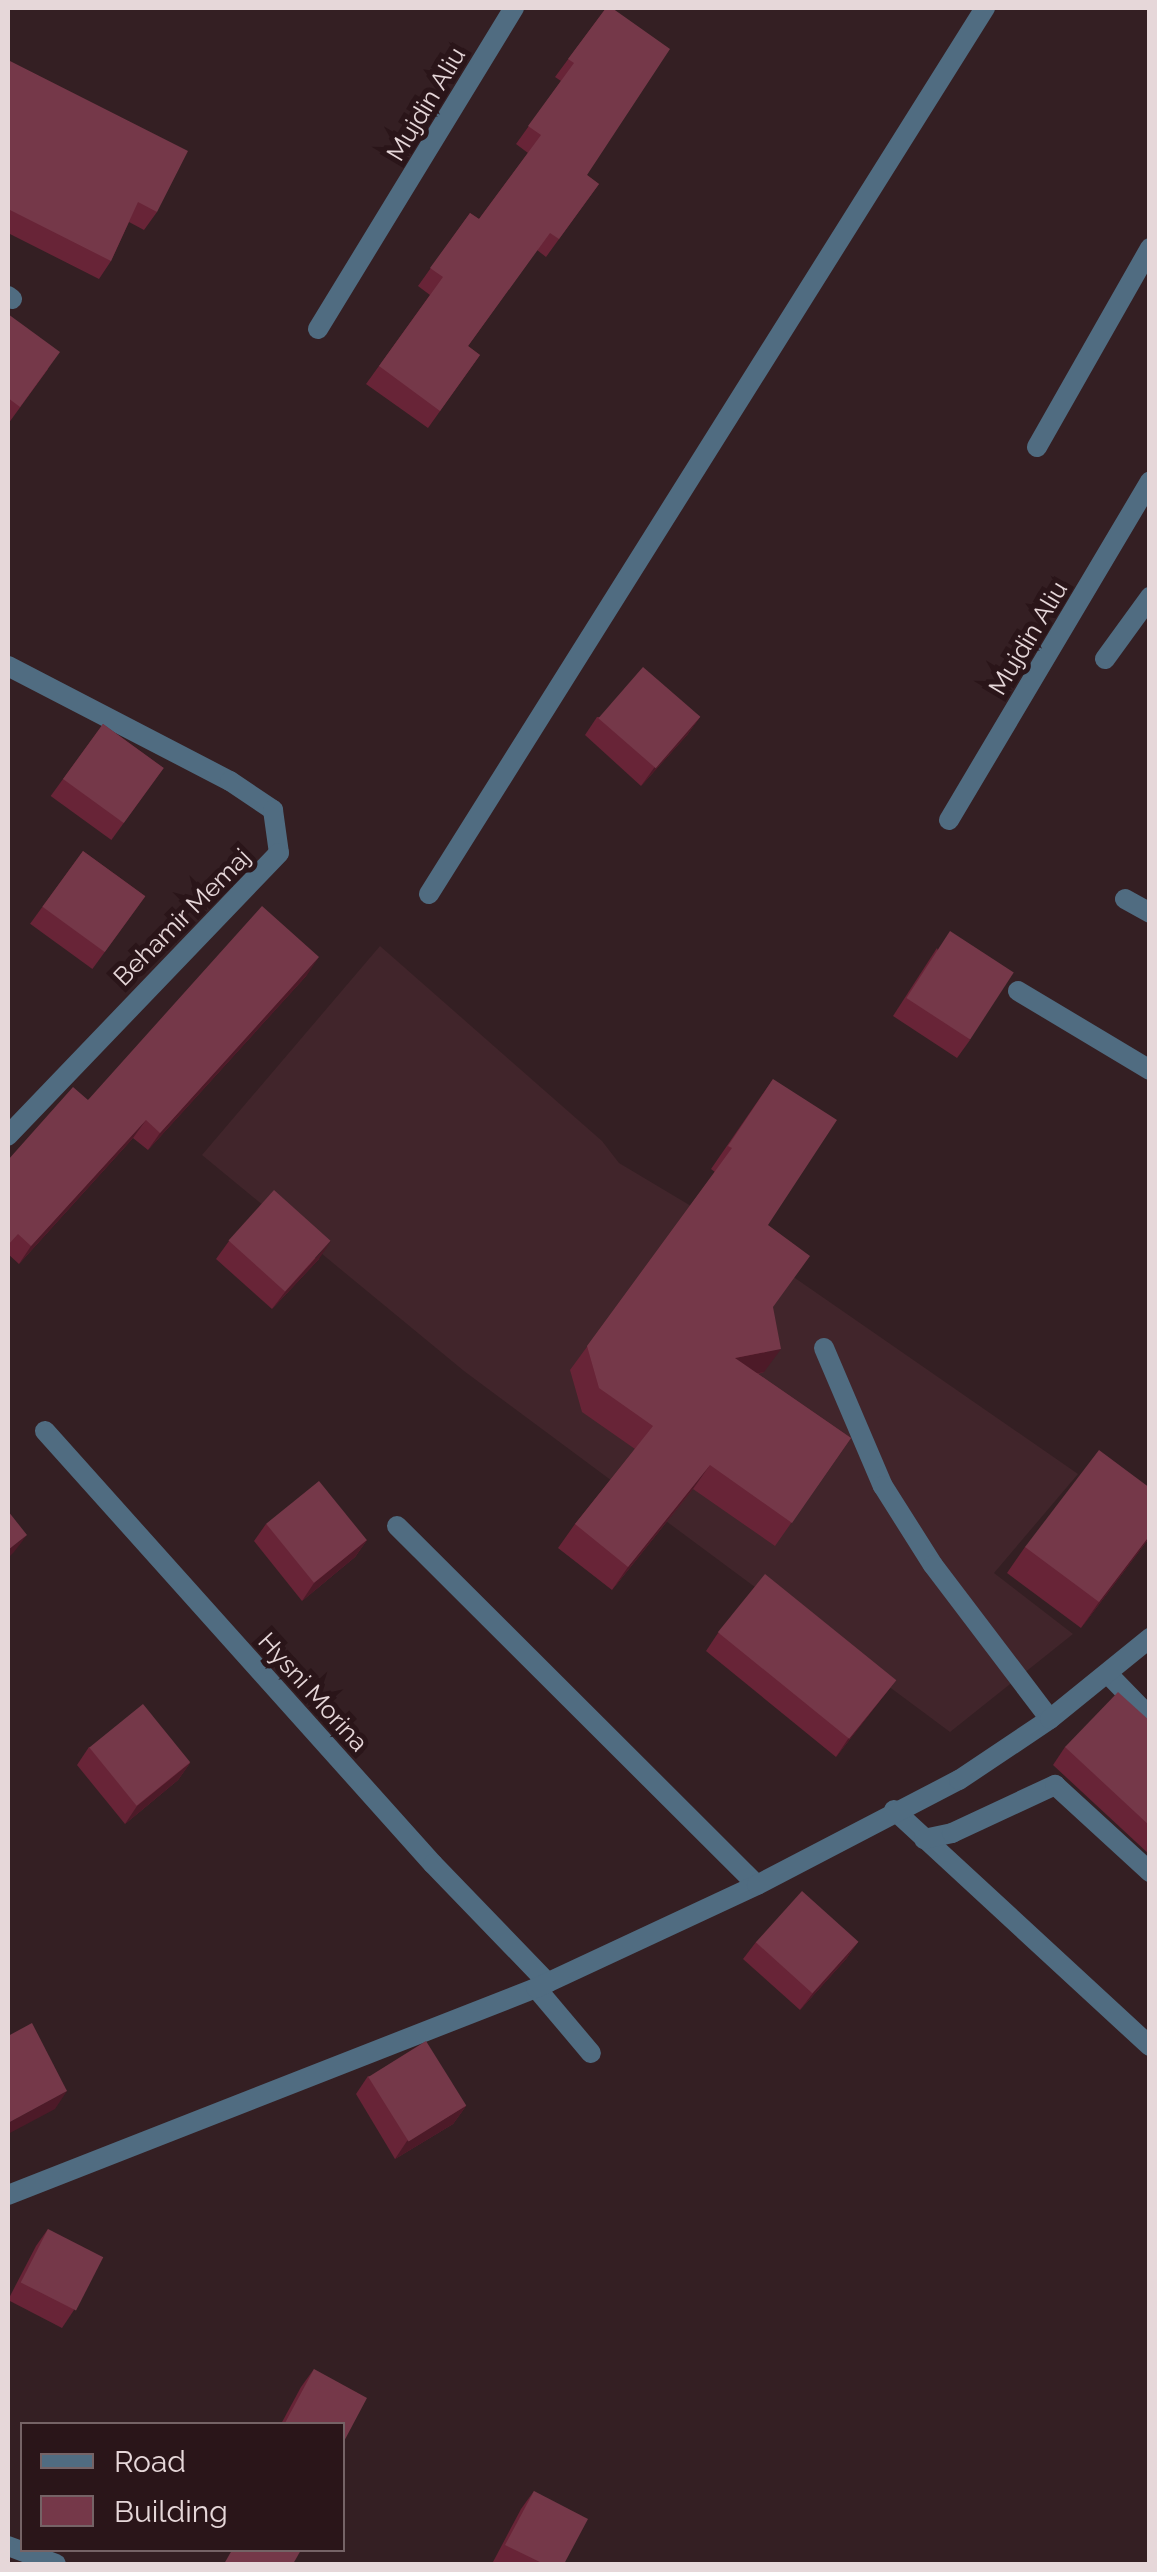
<!DOCTYPE html>
<style>
body{margin:0}
#map{position:relative;width:1157px;height:2572px;overflow:hidden;background:#341f23;font-family:Raleway,sans-serif}
div>[style]{position:absolute}
.built>*{inset:0;background:#41252b}
.lane>*{height:20px;margin:-10px;padding:0 10px;transform-origin:10px;border-radius:10px;background:#506c81}
.street>*{height:20px;margin:-10px;padding:0 10px;transform-origin:10px;border-radius:10px;background:#506c81}
.wall>*{inset:0;background:#682437;transform-origin:0 0}
.shaded-wall>*{inset:0;background:#4d1a28}
.building>*{inset:0;background:#753849;transform-origin:0 0}
span{translate:-50% -50%;white-space:nowrap;text-align:center;line-height:1.15;-webkit-text-stroke:10px #2a1519;paint-order:stroke}
.street-label{font-size:25px;color:#e6d7d9}
.frame{position:absolute;inset:0;border:10px solid #e6d7d9;pointer-events:none}
.legend{position:absolute;left:20px;top:2422px;width:325px;height:130px;box-sizing:border-box;background:#2a1519;border:2px solid #756366;margin:0;padding:12px 18px;list-style:none;font-size:30px;color:#e6d7d9}
.legend li{display:flex;align-items:center;gap:20px;height:50px}
.legend b{width:50px;border:2px solid #756366}
</style>
<div id="map">
<div class="built">
<i style="clip-path:polygon(380px 946px,602px 1141px,619px 1163px,691px 1206px,1078px 1474px,994px 1573px,1073px 1634px,950px 1732px,464px 1371px,202px 1155px)"></i>
</div>
<div class="lane">
<i style="left:1037px;top:447px;width:229px;rotate:-60.4deg"></i>
<i style="left:1105px;top:659px;width:77px;rotate:-54deg"></i>
<i style="left:1125px;top:899px;width:29px;rotate:29deg"></i>
</div>
<div class="street">
<i style="left:8px;top:296px;width:5px;rotate:37deg"></i>
<i style="left:318px;top:329px;width:376px;rotate:-58.6deg"></i>
<i style="left:8px;top:666px;width:250px;rotate:27.4deg"></i>
<i style="left:230px;top:781px;width:52px;rotate:34deg"></i>
<i style="left:273px;top:810px;width:43px;rotate:82.1deg"></i>
<i style="left:279px;top:853px;width:392px;rotate:133.8deg"></i>
<i style="left:949px;top:820px;width:394px;rotate:-59.3deg"></i>
<i style="left:429px;top:894px;width:1046px;rotate:-57.89deg"></i>
<i style="left:1018px;top:991px;width:154px;rotate:30.9deg"></i>
<i style="left:824px;top:1348px;width:150px;rotate:66.9deg"></i>
<i style="left:883px;top:1486px;width:93px;rotate:57.7deg"></i>
<i style="left:933px;top:1565px;width:193px;rotate:52.8deg"></i>
<i style="left:45px;top:1431px;width:581px;rotate:48.14deg"></i>
<i style="left:433px;top:1864px;width:165px;rotate:46deg"></i>
<i style="left:397px;top:1526px;width:508px;rotate:44.92deg"></i>
<i style="left:1108px;top:1674px;width:60px;rotate:45.7deg"></i>
<i style="left:894px;top:1810px;width:348px;rotate:42.7deg"></i>
<i style="left:924px;top:1839px;width:29px;rotate:-12deg"></i>
<i style="left:952px;top:1833px;width:114px;rotate:-25deg"></i>
<i style="left:1055px;top:1785px;width:129px;rotate:42.5deg"></i>
<i style="left:536px;top:1988px;width:85px;rotate:49.8deg"></i>
<i style="left:8px;top:2195px;width:567px;rotate:-21.41deg"></i>
<i style="left:536px;top:1988px;width:244px;rotate:-25deg"></i>
<i style="left:757px;top:1885px;width:228px;rotate:-27.5deg"></i>
<i style="left:959px;top:1780px;width:110px;rotate:-33.8deg"></i>
<i style="left:1050px;top:1719px;width:129px;rotate:-39deg"></i>
<i style="left:8px;top:2546px;width:51px;rotate:20.6deg"></i>
</div>
<div class="wall">
<i style="clip-path:polygon(606px 8px,587px 175px,599px 184px,546px 257px,537px 250px,468px 346px,480px 355px,428px 428px,366px 384px,430px 295px,418px 286px,470px 213px,479px 219px,528px 153px,516px 144px,561px 81px,555px 77px)"></i>
<i style="clip-path:polygon(8px 60px,157px 212px,144px 230px,129px 222px,111px 261px,99px 279px,8px 233px)"></i>
<i style="clip-path:polygon(8px 314px,48px 369px,8px 424px)"></i>
<i style="clip-path:polygon(597px 717px,700px 717px,687px 735px,641px 786px,585px 735px)"></i>
<i style="left:103px;top:724px;width:75px;height:89px;rotate:36deg"></i>
<i style="left:83px;top:851px;width:77px;height:90px;rotate:36deg"></i>
<i style="clip-path:polygon(937px 948px,970px 1040px,957px 1058px,893px 1016px)"></i>
<i style="clip-path:polygon(307px 975px,148px 1150px,133px 1138px,19px 1264px,8px 1254px,8px 1160px,88px 1100px)"></i>
<i style="clip-path:polygon(773px 1079px,768px 1225px,773px 1308px,764px 1372px,758px 1374px,851px 1438px,775px 1546px,693px 1489px,612px 1590px,558px 1548px,575px 1524px,635px 1449px,582px 1412px,570px 1370px,715px 1172px,711px 1169px)"></i>
<i style="clip-path:polygon(229px 1241px,319px 1259px,272px 1309px,216px 1259px)"></i>
<i style="clip-path:polygon(1150px 1488px,1150px 1537px,1081px 1628px,1007px 1573px,1025px 1547px)"></i>
<i style="clip-path:polygon(266px 1524px,367px 1540px,355px 1557px,302px 1601px,254px 1541px)"></i>
<i style="clip-path:polygon(718px 1633px,896px 1680px,836px 1757px,706px 1651px)"></i>
<i style="clip-path:polygon(1150px 1721px,1150px 1855px,1053px 1765px,1065px 1747px)"></i>
<i style="clip-path:polygon(89px 1747px,190px 1763px,178px 1780px,125px 1824px,77px 1765px)"></i>
<i style="clip-path:polygon(756px 1942px,858px 1942px,846px 1959px,800px 2010px,743px 1959px)"></i>
<i style="clip-path:polygon(368px 2076px,466px 2106px,453px 2124px,395px 2159px,356px 2094px)"></i>
<i style="clip-path:polygon(48px 2229px,74px 2310px,62px 2328px,8px 2300px,36px 2246px)"></i>
<i style="clip-path:polygon(314px 2369px,342px 2424px,281px 2424px,301px 2387px)"></i>
<i style="clip-path:polygon(534px 2491px,564px 2564px,497px 2564px,493px 2562px,521px 2509px)"></i>
</div>
<div class="shaded-wall">
<i style="clip-path:polygon(700px 717px,687px 735px,641px 786px,654px 768px)"></i>
<i style="clip-path:polygon(319px 957px,307px 975px,148px 1150px,160px 1133px)"></i>
<i style="clip-path:polygon(146px 1120px,133px 1138px,19px 1264px,31px 1246px)"></i>
<i style="clip-path:polygon(331px 1241px,319px 1259px,272px 1309px,285px 1292px)"></i>
<i style="clip-path:polygon(781px 1349px,764px 1372px,719px 1382px,735px 1358px)"></i>
<i style="clip-path:polygon(710px 1465px,693px 1489px,612px 1590px,628px 1567px)"></i>
<i style="clip-path:polygon(27px 1535px,14px 1552px,8px 1558px,8px 1550px)"></i>
<i style="clip-path:polygon(1150px 1535px,1150px 1537px,1081px 1628px,1099px 1602px)"></i>
<i style="clip-path:polygon(367px 1540px,355px 1557px,302px 1601px,314px 1583px)"></i>
<i style="clip-path:polygon(896px 1680px,883px 1697px,836px 1757px,848px 1739px)"></i>
<i style="clip-path:polygon(190px 1763px,178px 1780px,125px 1824px,137px 1806px)"></i>
<i style="clip-path:polygon(858px 1942px,846px 1959px,800px 2010px,813px 1993px)"></i>
<i style="clip-path:polygon(67px 2091px,55px 2109px,8px 2134px,8px 2123px)"></i>
<i style="clip-path:polygon(466px 2106px,453px 2124px,395px 2159px,407px 2141px)"></i>
</div>
<div class="building">
<i style="clip-path:polygon(606px 8px,612px 8px,670px 49px,587px 175px,599px 184px,559px 239px,550px 233px,468px 346px,480px 355px,440px 411px,379px 366px,443px 277px,430px 268px,470px 213px,479px 219px,541px 135px,528px 126px,574px 63px,568px 59px)"></i>
<i style="clip-path:polygon(8px 60px,188px 151px,157px 212px,138px 202px,111px 261px,8px 209px)"></i>
<i style="clip-path:polygon(8px 314px,60px 352px,20px 407px,8px 398px)"></i>
<i style="left:643px;top:667px;width:76px;height:68px;rotate:41deg"></i>
<i style="left:103px;top:724px;width:75px;height:68px;rotate:36deg"></i>
<i style="left:83px;top:851px;width:77px;height:69px;rotate:36deg"></i>
<i style="clip-path:polygon(262px 906px,319px 957px,160px 1133px,146px 1120px,31px 1246px,18px 1234px,8px 1245px,8px 1160px,73px 1087px,88px 1100px)"></i>
<i style="left:950px;top:931px;width:76px;height:80px;rotate:33deg"></i>
<i style="clip-path:polygon(773px 1079px,837px 1120px,768px 1225px,810px 1256px,773px 1307px,781px 1349px,735px 1358px,851px 1438px,792px 1523px,710px 1465px,628px 1567px,575px 1524px,653px 1426px,599px 1388px,587px 1346px,732px 1148px,728px 1146px)"></i>
<i style="left:274px;top:1190px;width:76px;height:68px;rotate:42deg"></i>
<i style="clip-path:polygon(1099px 1450px,1150px 1488px,1150px 1535px,1099px 1602px,1025px 1547px)"></i>
<i style="left:319px;top:1481px;width:76px;height:68px;rotate:51deg"></i>
<i style="clip-path:polygon(8px 1511px,27px 1535px,8px 1550px)"></i>
<i style="left:765px;top:1574px;width:169px;height:75px;rotate:39deg"></i>
<i style="clip-path:polygon(1118px 1692px,1150px 1721px,1150px 1826px,1065px 1747px)"></i>
<i style="left:143px;top:1704px;width:75px;height:69px;rotate:51deg"></i>
<i style="left:802px;top:1891px;width:76px;height:69px;rotate:42deg"></i>
<i style="clip-path:polygon(32px 2023px,67px 2091px,8px 2123px,8px 2036px)"></i>
<i style="left:426px;top:2041px;width:76px;height:68px;rotate:58deg"></i>
<i style="left:48px;top:2229px;width:62px;height:60px;rotate:27deg"></i>
<i style="clip-path:polygon(314px 2369px,367px 2398px,342px 2445px,342px 2424px,288px 2424px,285px 2423px)"></i>
<i style="clip-path:polygon(534px 2491px,588px 2519px,564px 2564px,544px 2564px,505px 2545px)"></i>
<i style="clip-path:polygon(232px 2550px,301px 2550px,293px 2564px,224px 2564px)"></i>
</div>
<div class="street-label">
<span style="left:426px;top:104px;rotate:-59deg">Mujdin Aliu</span>
<span style="left:1028px;top:638px;rotate:-59deg">Mujdin Aliu</span>
<span style="left:182px;top:917px;rotate:-45deg">Behamir Memaj</span>
<span style="left:313px;top:1692px;rotate:48deg">Hysni Morina</span>
</div>
<div class="frame"></div>
<ul class="legend">
<li><b style="height:12px;background:#506c81"></b>Road</li>
<li><b style="height:28px;background:#753849"></b>Building</li>
</ul>
</div>
